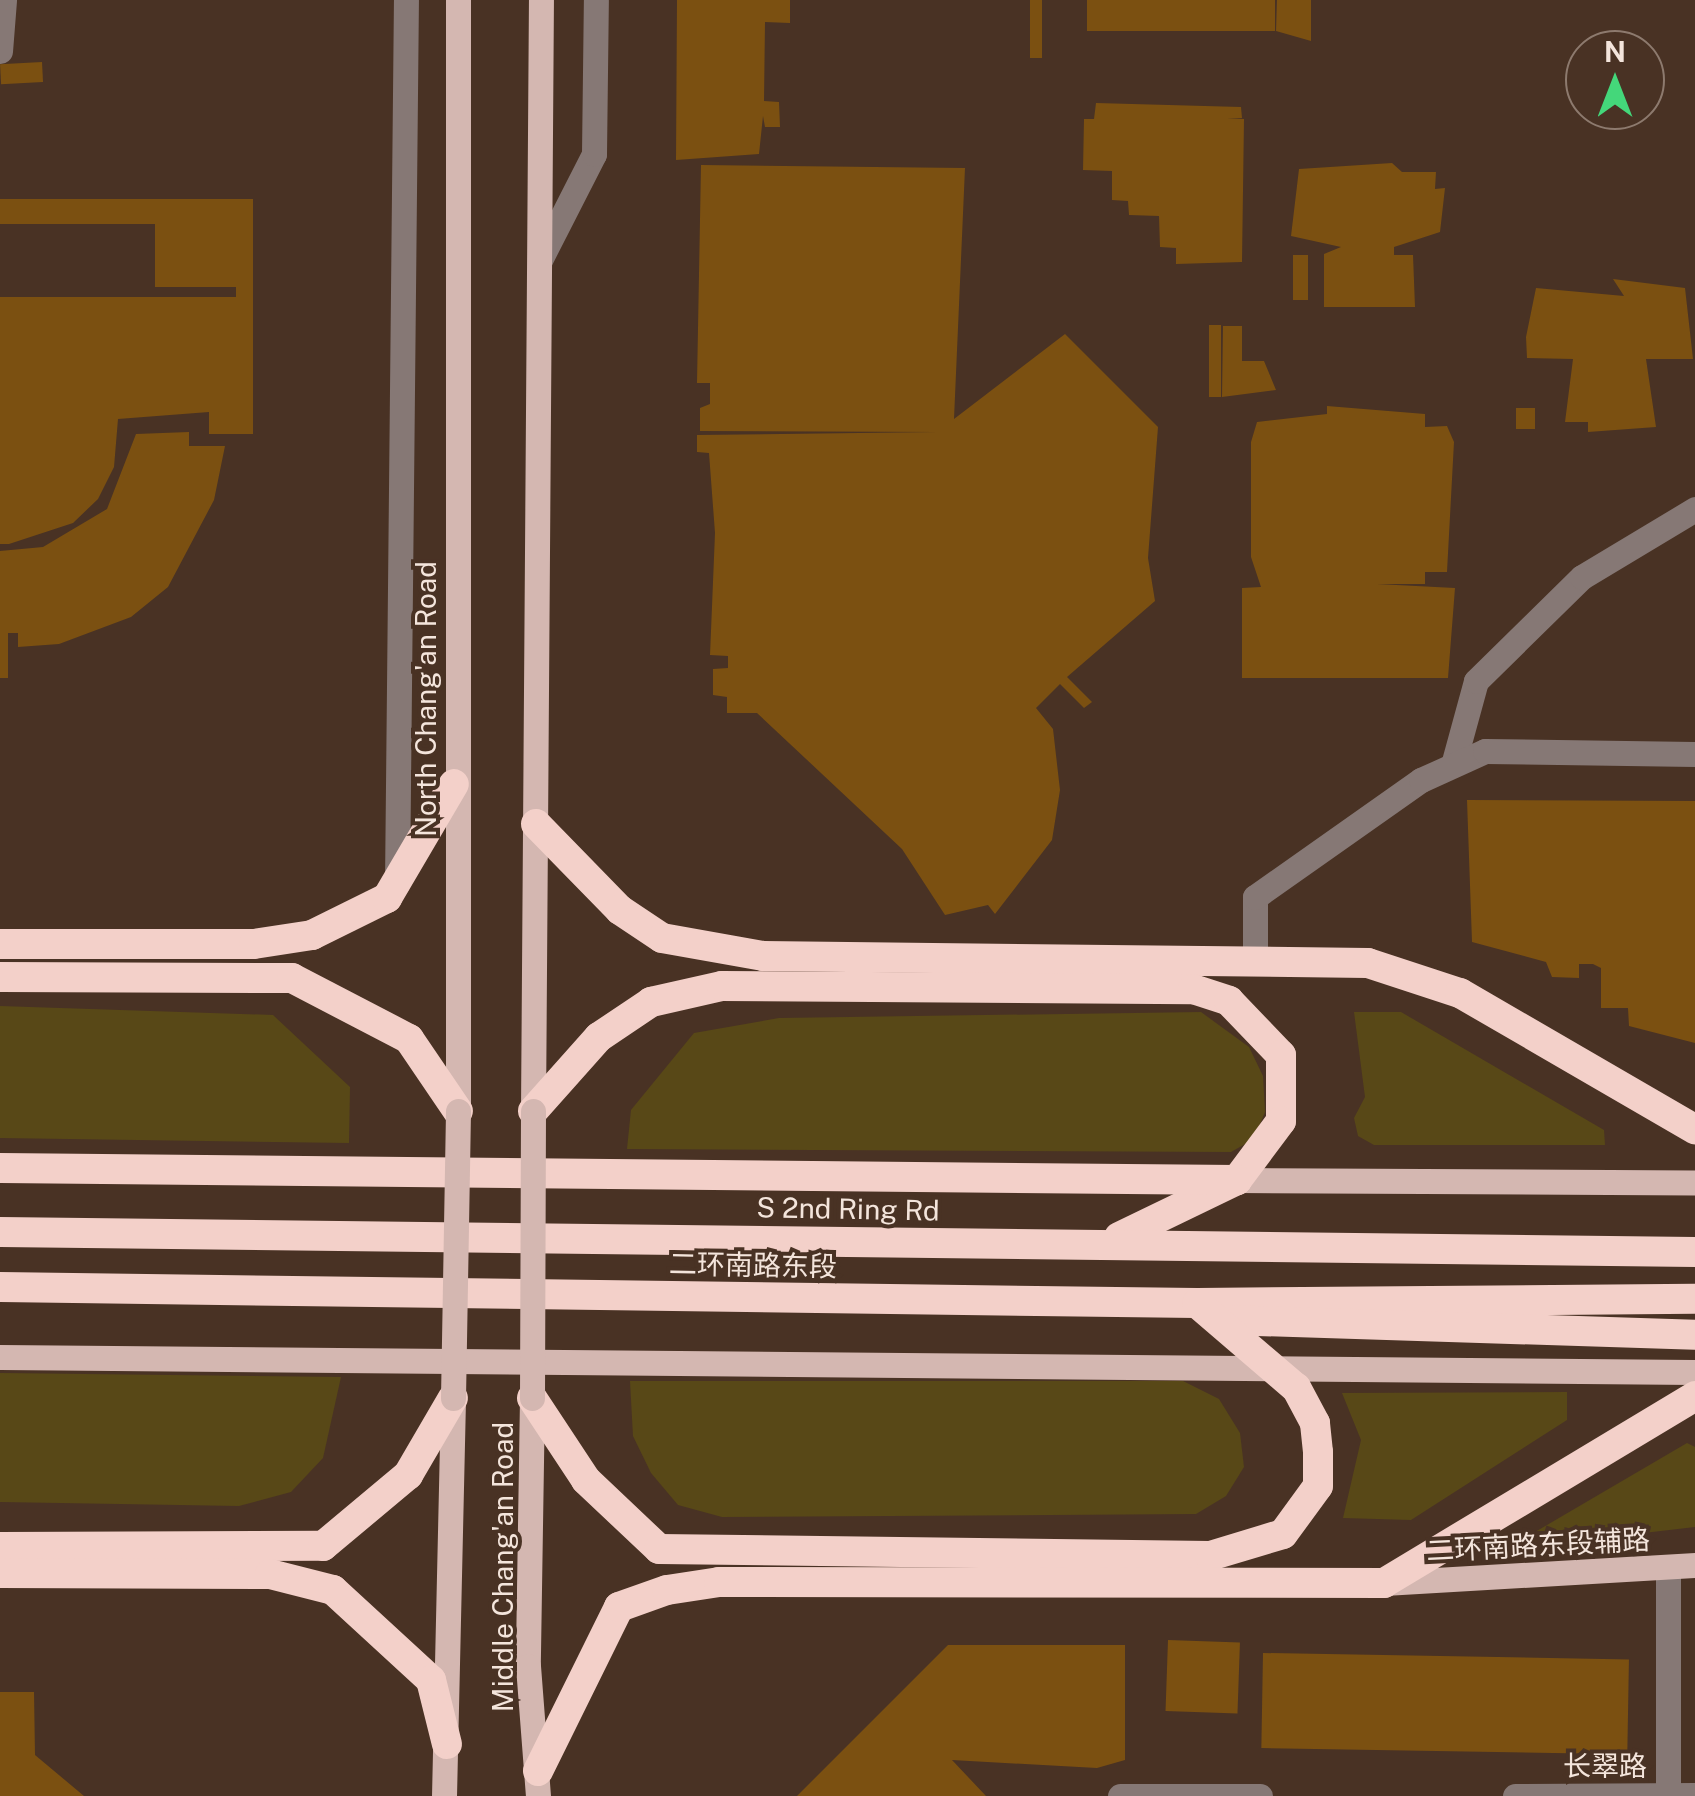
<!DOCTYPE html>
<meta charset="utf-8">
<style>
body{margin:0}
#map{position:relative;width:1695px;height:1796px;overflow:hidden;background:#493224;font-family:"Public Sans","Noto Sans SC",sans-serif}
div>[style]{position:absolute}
.green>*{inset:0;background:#584817}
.building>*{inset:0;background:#7b5011;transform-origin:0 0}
.minor>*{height:25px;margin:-12.5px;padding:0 12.5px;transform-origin:12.5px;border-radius:12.5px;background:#867875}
.major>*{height:25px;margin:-12.5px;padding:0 12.5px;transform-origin:12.5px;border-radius:12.5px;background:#d4b7b1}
.highway>*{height:30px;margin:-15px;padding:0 15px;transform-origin:15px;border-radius:15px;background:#f3d0c9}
.major-bridge>*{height:25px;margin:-12.5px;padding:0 12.5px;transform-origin:12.5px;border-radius:12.5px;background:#d4b7b1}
span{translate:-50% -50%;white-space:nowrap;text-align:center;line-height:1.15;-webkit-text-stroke:8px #493224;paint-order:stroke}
.street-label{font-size:28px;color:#f4e5dc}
.north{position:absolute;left:1565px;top:30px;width:100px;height:100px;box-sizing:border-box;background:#493224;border:2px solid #8d7a6e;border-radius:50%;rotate:0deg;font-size:28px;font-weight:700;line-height:40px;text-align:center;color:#f4e5dc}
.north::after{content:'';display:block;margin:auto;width:35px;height:45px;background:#44d77a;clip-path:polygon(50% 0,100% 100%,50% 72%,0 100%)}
</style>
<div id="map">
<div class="green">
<i style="clip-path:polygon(0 1006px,273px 1015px,350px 1087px,349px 1143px,0 1138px)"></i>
<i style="clip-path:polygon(1201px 1012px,1249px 1047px,1263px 1076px,1265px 1112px,1254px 1139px,1231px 1152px,627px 1149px,631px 1110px,694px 1033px,779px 1018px)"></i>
<i style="clip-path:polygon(1354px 1012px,1401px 1012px,1604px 1130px,1605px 1145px,1374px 1145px,1358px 1136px,1354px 1118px,1365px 1097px)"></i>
<i style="clip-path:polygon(0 1373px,341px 1377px,323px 1458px,291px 1492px,239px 1506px,0 1502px)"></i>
<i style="clip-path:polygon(630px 1381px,1183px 1381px,1219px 1399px,1240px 1433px,1244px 1467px,1226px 1496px,1196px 1514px,722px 1517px,678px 1505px,651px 1473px,633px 1436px)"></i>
<i style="clip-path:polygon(1567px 1392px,1567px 1420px,1411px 1520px,1343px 1518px,1361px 1440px,1342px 1393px)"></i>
<i style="clip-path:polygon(1687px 1443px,1695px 1447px,1695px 1527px,1506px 1549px)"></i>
</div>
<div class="building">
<i style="clip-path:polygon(677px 0,790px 0,790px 23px,765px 22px,764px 101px,779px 102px,780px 127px,765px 127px,763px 116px,759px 154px,676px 160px)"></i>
<i style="left:1030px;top:0;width:12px;height:58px"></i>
<i style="left:1087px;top:0;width:188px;height:31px"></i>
<i style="clip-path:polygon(1277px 0,1311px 0,1311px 41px,1276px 31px)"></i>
<i style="left:42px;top:62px;width:20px;height:42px;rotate:87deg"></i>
<i style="clip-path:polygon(1096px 103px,1241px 107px,1242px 118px,1227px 118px,1244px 119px,1242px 262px,1176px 264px,1176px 248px,1160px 247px,1159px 216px,1129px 215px,1128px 201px,1112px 200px,1112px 171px,1083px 170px,1084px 119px,1094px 119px)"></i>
<i style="clip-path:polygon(1392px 163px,1402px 172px,1436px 172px,1435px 189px,1445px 188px,1440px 232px,1394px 247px,1394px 255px,1413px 255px,1415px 307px,1324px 307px,1324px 254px,1341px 247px,1291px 236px,1299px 169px)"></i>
<i style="clip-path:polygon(701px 165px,965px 168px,954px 419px,1065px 334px,1158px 427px,1148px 558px,1155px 601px,1067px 677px,1092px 702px,1084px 708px,1060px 684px,1036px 708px,1053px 729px,1060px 790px,1052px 840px,995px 914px,988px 905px,945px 915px,902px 849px,757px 713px,727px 713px,727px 697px,713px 695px,713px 669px,728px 668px,728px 656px,710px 655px,715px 533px,709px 453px,697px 452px,697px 435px,937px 432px,700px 431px,700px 408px,710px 404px,710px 383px,697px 383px)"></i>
<i style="clip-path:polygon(0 199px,253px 199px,253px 434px,209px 434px,209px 412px,118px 419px,114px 467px,98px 499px,73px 523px,9px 544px,0 544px,0 297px,236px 297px,236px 287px,155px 287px,155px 224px,0 224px)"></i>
<i style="left:1293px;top:255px;width:15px;height:45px"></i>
<i style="clip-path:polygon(1613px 279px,1685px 288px,1693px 359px,1646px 359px,1656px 427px,1588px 432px,1588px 422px,1565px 422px,1573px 359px,1527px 358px,1526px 337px,1536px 288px,1624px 296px)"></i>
<i style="left:1221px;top:325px;width:72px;height:12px;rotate:90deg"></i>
<i style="clip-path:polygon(1223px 326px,1242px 326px,1242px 361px,1264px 361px,1276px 390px,1222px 397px)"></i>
<i style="clip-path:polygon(1327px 406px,1425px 414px,1425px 427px,1447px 426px,1454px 442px,1447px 572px,1425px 572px,1425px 584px,1377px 584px,1455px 588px,1448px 678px,1242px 678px,1242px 588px,1261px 587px,1251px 557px,1251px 442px,1257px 422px,1327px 414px)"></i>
<i style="left:1516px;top:408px;width:19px;height:21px"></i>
<i style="clip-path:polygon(189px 432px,189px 446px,225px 446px,214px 500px,168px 587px,131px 617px,59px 644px,18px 647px,18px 633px,8px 633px,8px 678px,0 678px,0 551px,43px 547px,107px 509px,136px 434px)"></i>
<i style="clip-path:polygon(1467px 800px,1695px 801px,1695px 1043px,1629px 1026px,1628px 1008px,1601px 1008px,1601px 968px,1593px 964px,1579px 964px,1579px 978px,1552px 977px,1546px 962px,1472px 942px)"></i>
<i style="left:1168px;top:1640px;width:72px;height:71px;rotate:2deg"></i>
<i style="clip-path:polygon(948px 1645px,1125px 1645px,1125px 1760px,1097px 1768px,952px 1760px,986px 1796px,797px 1796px)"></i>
<i style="left:1263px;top:1653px;width:366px;height:95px;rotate:1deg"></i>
<i style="clip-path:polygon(0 1692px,34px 1692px,35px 1755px,84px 1796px,0 1796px)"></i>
</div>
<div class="minor">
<i style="left:0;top:51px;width:51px;rotate:-85.5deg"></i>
<i style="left:540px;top:260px;width:119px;rotate:-63deg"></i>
<i style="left:594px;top:154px;width:154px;rotate:-89.3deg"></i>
<i style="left:1453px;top:765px;width:87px;rotate:-74.7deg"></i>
<i style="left:1476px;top:681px;width:148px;rotate:-44.5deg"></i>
<i style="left:1582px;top:577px;width:132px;rotate:-31deg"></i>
<i style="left:397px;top:884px;width:884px;rotate:-89.42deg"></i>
<i style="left:1255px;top:960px;width:63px;rotate:-90deg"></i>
<i style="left:1255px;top:897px;width:203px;rotate:-35.2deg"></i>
<i style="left:1421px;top:780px;width:70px;rotate:-24.4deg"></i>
<i style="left:1485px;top:751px;width:210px;rotate:0.8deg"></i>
<i style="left:1120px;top:1796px;width:140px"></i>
<i style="left:1515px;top:1796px;width:180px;rotate:-0.3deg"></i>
<i style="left:1668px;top:1796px;width:228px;rotate:-90deg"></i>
</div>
<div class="major">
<i style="left:458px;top:1111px;width:1111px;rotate:-90deg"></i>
<i style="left:533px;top:1111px;width:1111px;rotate:-89.59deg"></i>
<i style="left:1237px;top:1180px;width:458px;rotate:0.3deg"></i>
<i style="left:0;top:1357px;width:1695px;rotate:0.51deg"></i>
<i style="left:532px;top:1398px;width:268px;rotate:90.9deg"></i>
<i style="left:528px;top:1666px;width:130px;rotate:85.6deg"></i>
<i style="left:1384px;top:1583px;width:312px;rotate:-3.3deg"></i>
<i style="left:444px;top:1796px;width:398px;rotate:-88.7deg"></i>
</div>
<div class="highway">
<i style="left:536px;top:824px;width:120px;rotate:45.7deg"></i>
<i style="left:620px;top:910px;width:50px;rotate:33.7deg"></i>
<i style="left:662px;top:938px;width:103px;rotate:10.1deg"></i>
<i style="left:763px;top:956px;width:605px;rotate:0.66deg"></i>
<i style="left:1368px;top:963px;width:97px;rotate:18.1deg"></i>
<i style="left:1460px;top:993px;width:272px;rotate:30.1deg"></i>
<i style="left:0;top:944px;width:254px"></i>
<i style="left:254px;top:944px;width:59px;rotate:-8.8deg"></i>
<i style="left:312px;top:935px;width:84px;rotate:-26.3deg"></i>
<i style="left:387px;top:898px;width:132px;rotate:-59.6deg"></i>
<i style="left:0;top:977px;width:292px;rotate:0.2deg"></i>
<i style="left:292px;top:978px;width:132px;rotate:27.5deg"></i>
<i style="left:409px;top:1039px;width:87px;rotate:55.8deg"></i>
<i style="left:533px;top:1111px;width:99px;rotate:-48.3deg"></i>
<i style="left:599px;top:1037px;width:63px;rotate:-33.9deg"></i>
<i style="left:651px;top:1002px;width:73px;rotate:-12.7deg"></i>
<i style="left:722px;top:986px;width:471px;rotate:0.4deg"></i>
<i style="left:1193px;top:989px;width:38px;rotate:18deg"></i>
<i style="left:1229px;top:1001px;width:75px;rotate:46.1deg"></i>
<i style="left:1281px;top:1055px;width:66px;rotate:90deg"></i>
<i style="left:1281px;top:1121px;width:74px;rotate:126.7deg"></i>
<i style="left:1237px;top:1180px;width:131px;rotate:154.2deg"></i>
<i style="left:0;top:1168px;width:1237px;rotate:0.56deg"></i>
<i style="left:0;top:1232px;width:1695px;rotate:0.68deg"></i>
<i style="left:0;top:1287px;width:1197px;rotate:0.77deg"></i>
<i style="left:1197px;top:1303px;width:498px;rotate:-0.5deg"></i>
<i style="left:1227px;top:1320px;width:468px;rotate:1.8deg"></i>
<i style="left:532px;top:1398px;width:98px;rotate:56.6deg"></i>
<i style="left:586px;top:1480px;width:100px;rotate:43.4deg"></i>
<i style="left:659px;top:1549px;width:551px;rotate:0.73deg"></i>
<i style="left:1210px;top:1556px;width:76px;rotate:-16.8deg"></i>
<i style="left:1283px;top:1534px;width:59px;rotate:-53.9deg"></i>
<i style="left:1318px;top:1486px;width:34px;rotate:-90deg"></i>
<i style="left:1318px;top:1452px;width:29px;rotate:-96deg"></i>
<i style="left:1315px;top:1423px;width:40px;rotate:-118deg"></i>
<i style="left:1296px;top:1388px;width:130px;rotate:-139.4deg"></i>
<i style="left:0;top:1547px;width:323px;rotate:-0.2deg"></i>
<i style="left:323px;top:1546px;width:111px;rotate:-39.9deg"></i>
<i style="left:408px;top:1475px;width:89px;rotate:-59.7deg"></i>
<i style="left:0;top:1573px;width:270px;rotate:0.2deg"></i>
<i style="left:270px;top:1574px;width:65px;rotate:14.3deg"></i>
<i style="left:333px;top:1590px;width:133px;rotate:42.6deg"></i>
<i style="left:431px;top:1680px;width:66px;rotate:76deg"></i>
<i style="left:538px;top:1771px;width:183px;rotate:-63.7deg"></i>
<i style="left:619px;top:1607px;width:51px;rotate:-19.5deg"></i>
<i style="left:667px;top:1590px;width:53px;rotate:-8.7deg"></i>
<i style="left:719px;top:1582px;width:665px;rotate:0.09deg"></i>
<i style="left:1384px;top:1583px;width:363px;rotate:-31deg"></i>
</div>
<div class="major-bridge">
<i style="left:453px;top:1398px;width:287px;rotate:-89deg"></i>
<i style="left:532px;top:1398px;width:287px;rotate:-89.8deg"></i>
</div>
<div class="street-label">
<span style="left:426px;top:699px;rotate:-90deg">North Chang'an Road</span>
<span style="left:848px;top:1209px;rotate:1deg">S 2nd Ring Rd</span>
<span style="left:753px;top:1265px;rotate:1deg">二环南路东段</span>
<span style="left:1538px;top:1545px;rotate:-3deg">二环南路东段辅路</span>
<span style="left:503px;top:1567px;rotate:-90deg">Middle Chang'an Road</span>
<span style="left:1605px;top:1766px">长翠路</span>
</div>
<div class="north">N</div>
</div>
